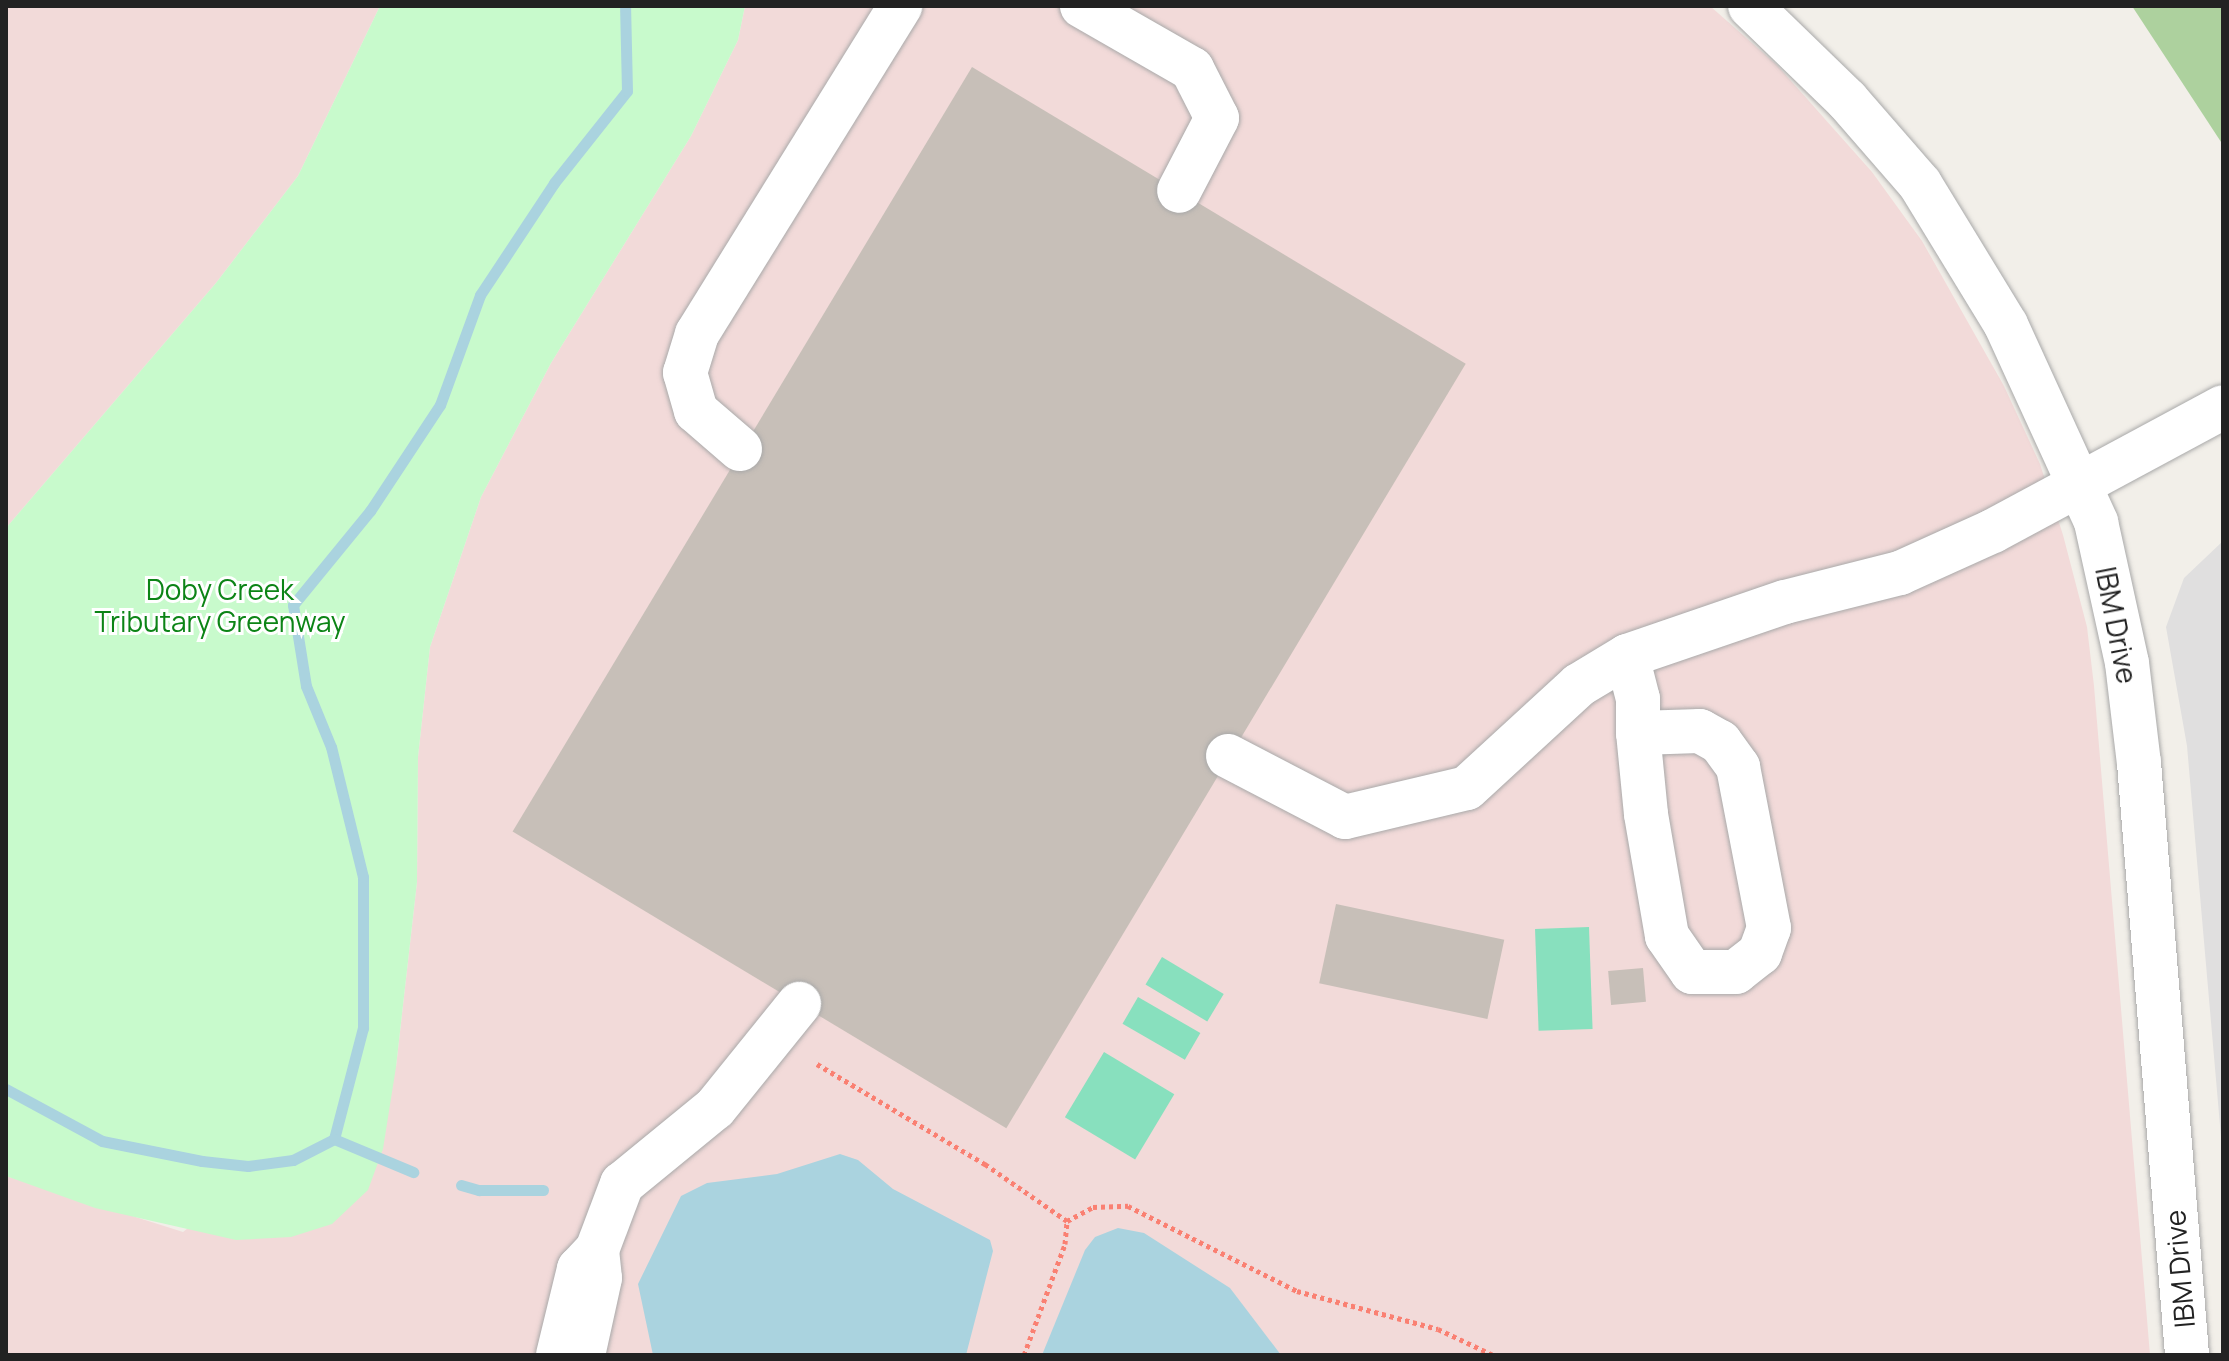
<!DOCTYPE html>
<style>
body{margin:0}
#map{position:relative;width:2229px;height:1361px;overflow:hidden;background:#f2efe9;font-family:Manrope,sans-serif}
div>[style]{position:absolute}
.residential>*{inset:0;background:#e0dfdf}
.commercial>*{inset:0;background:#f2dad9}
.forest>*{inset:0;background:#add19e}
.park>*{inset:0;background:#c8facc}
.pitch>*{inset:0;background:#88e0be;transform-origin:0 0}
.water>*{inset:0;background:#aad3df}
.stream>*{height:11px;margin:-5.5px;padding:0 5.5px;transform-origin:5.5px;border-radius:5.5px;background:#aad3df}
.building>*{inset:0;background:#c7bfb8;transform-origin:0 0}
.path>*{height:5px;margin-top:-2.5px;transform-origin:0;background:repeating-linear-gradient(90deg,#fa8072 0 4px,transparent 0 8px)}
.roads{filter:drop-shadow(0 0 2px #a9a9a9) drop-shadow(0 0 2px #a9a9a9)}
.minor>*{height:44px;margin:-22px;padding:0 22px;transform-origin:22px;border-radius:22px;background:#fff}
span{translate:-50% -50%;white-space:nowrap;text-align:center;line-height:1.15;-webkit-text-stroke:6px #fff;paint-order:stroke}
.park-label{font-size:28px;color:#0c8416}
.street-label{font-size:28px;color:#222}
.frame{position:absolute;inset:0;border:8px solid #222;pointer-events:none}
</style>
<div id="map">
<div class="residential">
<i style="clip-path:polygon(2223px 541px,2223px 1160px,2187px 746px,2166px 627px,2184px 578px)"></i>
</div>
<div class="commercial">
<i style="clip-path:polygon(6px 6px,380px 6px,298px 176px,216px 283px,6px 528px)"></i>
<i style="clip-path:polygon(745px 6px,1710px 6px,1777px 65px,1872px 172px,1922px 241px,2004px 386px,2040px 464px,2063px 535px,2087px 627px,2094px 686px,2150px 1355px,6px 1355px,6px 1176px,183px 1232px,396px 1067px,417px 882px,418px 757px,430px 647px,481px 497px,551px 363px,691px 136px,738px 40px)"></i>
</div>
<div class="forest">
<i style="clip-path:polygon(2132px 6px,2223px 6px,2223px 145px)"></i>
</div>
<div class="park">
<i style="clip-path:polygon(380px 6px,745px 6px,738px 40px,691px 136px,551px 363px,481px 497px,430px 647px,418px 757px,417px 882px,396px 1067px,383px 1149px,368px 1190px,332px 1224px,291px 1237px,236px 1240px,95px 1208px,6px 1176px,6px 528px,216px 283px,298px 176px)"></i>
</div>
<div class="pitch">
<i style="left:1589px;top:927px;width:102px;height:54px;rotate:88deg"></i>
<i style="left:1162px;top:957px;width:72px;height:32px;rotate:31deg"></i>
<i style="left:1138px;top:997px;width:72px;height:31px;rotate:30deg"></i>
<i style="left:1104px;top:1052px;width:82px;height:76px;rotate:31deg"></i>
</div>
<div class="water">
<i style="clip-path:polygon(840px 1154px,858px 1160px,893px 1189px,990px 1240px,993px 1251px,966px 1355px,653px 1355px,638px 1284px,681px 1196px,707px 1183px,777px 1174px)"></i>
<i style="clip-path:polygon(1118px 1228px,1144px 1233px,1230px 1288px,1281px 1355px,1042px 1355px,1085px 1250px,1095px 1237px)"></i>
</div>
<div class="stream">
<i style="left:6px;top:1089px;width:109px;rotate:28.4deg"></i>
<i style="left:102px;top:1141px;width:102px;rotate:11.3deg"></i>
<i style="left:202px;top:1161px;width:46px;rotate:6.2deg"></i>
<i style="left:248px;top:1166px;width:45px;rotate:-7.6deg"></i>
<i style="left:293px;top:1160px;width:46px;rotate:-27.1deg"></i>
<i style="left:334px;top:1139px;width:115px;rotate:-75.4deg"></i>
<i style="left:363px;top:1028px;width:151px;rotate:-90deg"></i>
<i style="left:363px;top:877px;width:134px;rotate:-103.8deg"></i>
<i style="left:331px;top:747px;width:66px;rotate:-112.3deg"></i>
<i style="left:306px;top:686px;width:82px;rotate:-99.1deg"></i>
<i style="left:293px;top:605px;width:122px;rotate:-50.7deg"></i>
<i style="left:370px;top:511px;width:127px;rotate:-56.6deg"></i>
<i style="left:440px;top:405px;width:117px;rotate:-70deg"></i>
<i style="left:480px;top:295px;width:134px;rotate:-56.5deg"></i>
<i style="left:554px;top:183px;width:117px;rotate:-51.6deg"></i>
<i style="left:627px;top:91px;width:85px;rotate:-91.3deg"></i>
<i style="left:334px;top:1139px;width:86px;rotate:22.7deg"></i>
<i style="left:461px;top:1185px;width:19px;rotate:16deg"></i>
<i style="left:479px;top:1190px;width:64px"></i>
</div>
<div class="building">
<i style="left:972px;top:67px;width:576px;height:892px;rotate:31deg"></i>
<i style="left:1336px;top:904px;width:172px;height:81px;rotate:12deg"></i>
<i style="left:1643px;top:968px;width:34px;height:35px;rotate:85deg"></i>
</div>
<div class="path">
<i style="left:817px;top:1064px;width:196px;rotate:30.8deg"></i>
<i style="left:985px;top:1164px;width:100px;rotate:34.8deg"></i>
<i style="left:1067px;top:1221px;width:30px;rotate:-28deg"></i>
<i style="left:1093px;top:1207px;width:35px;rotate:-2deg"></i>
<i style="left:1128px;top:1206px;width:189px;rotate:26.7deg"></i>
<i style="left:1297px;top:1291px;width:146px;rotate:15.1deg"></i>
<i style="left:1438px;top:1329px;width:61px;rotate:25.3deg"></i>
<i style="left:1024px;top:1355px;width:118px;rotate:-69.7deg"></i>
<i style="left:1065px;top:1244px;width:23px;rotate:-85deg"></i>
</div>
<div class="roads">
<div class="minor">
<i style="left:1082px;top:6px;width:127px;rotate:29.8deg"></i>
<i style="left:1192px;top:69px;width:55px;rotate:63deg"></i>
<i style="left:1217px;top:118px;width:82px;rotate:117.5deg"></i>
<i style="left:1750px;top:6px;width:135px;rotate:44.1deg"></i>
<i style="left:1847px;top:100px;width:111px;rotate:49deg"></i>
<i style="left:1920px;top:184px;width:165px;rotate:58.6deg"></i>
<i style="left:2006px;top:325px;width:217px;rotate:65.4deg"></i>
<i style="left:2096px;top:522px;width:144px;rotate:77.6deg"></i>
<i style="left:2127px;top:663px;width:101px;rotate:83.2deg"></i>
<i style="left:2139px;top:763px;width:594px;rotate:85.36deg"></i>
<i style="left:740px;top:449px;width:58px;rotate:-139.2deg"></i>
<i style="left:696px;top:411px;width:40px;rotate:-106deg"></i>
<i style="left:685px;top:373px;width:41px;rotate:-72.9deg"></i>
<i style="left:697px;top:334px;width:386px;rotate:-58.2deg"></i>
<i style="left:1638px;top:733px;width:62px;rotate:-1.8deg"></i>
<i style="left:1700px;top:731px;width:23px;rotate:29deg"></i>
<i style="left:1720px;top:742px;width:31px;rotate:54deg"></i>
<i style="left:1738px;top:767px;width:164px;rotate:79.1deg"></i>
<i style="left:1769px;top:928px;width:27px;rotate:110deg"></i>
<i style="left:1760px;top:953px;width:31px;rotate:142deg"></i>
<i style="left:1736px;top:972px;width:44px;rotate:180deg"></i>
<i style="left:1692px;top:972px;width:44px;rotate:-124.8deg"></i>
<i style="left:1667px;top:936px;width:124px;rotate:-99.8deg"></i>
<i style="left:1646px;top:814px;width:81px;rotate:-95.6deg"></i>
<i style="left:1638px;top:733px;width:34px;rotate:-90deg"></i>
<i style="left:1638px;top:699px;width:44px;rotate:-104.3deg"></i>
<i style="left:1627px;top:656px;width:167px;rotate:-18.9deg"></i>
<i style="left:1785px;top:602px;width:119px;rotate:-14.2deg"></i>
<i style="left:1900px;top:573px;width:102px;rotate:-24.3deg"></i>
<i style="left:1993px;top:531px;width:261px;rotate:-28.3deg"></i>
<i style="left:1228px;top:756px;width:132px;rotate:27.5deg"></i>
<i style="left:1345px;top:817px;width:125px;rotate:-13.4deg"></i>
<i style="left:1467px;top:788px;width:152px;rotate:-42.6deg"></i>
<i style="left:1579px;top:685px;width:56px;rotate:-31.1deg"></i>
<i style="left:597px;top:1250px;width:71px;rotate:-69.3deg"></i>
<i style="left:622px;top:1184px;width:120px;rotate:-39.3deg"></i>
<i style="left:715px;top:1108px;width:134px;rotate:-51.1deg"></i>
<i style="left:558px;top:1355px;width:89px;rotate:-76.3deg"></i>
<i style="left:579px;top:1269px;width:26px;rotate:-47deg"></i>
<i style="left:597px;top:1250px;width:28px;rotate:84deg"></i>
<i style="left:600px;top:1278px;width:79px;rotate:102.4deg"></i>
</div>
</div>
<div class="park-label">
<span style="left:220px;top:605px">Doby Creek<br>Tributary Greenway</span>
</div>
<div class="street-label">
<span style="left:2117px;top:625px;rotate:79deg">IBM Drive</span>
<span style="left:2179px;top:1269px;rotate:-95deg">IBM Drive</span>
</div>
<div class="frame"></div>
</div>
